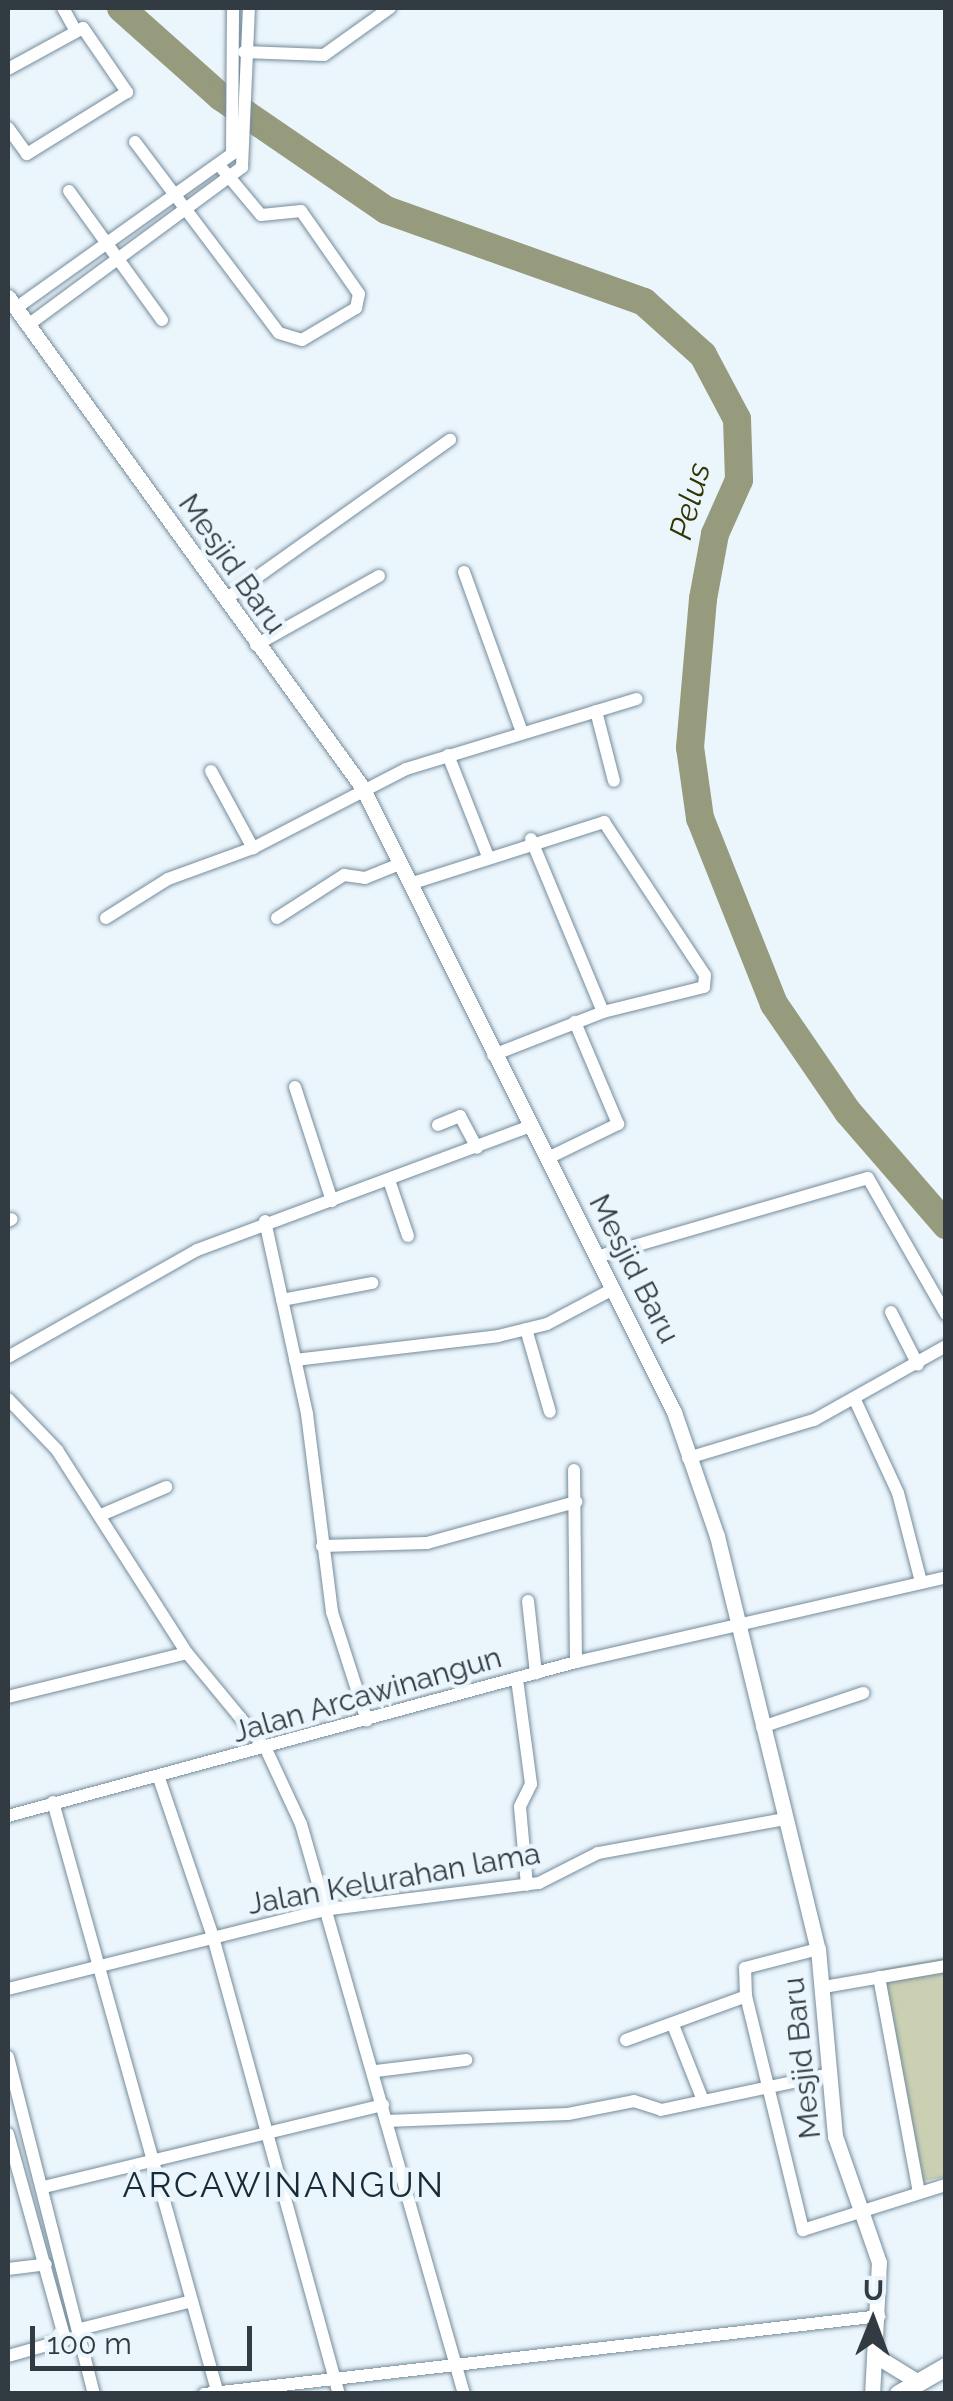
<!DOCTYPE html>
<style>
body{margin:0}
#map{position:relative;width:953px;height:2401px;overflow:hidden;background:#ebf5fc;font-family:Raleway,sans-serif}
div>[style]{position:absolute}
.green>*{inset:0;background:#cbd0b3}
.river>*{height:28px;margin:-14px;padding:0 14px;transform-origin:14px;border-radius:14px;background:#979b7d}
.roads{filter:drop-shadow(0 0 2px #748c9b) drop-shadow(0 0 2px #748c9b)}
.minor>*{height:12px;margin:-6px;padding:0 6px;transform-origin:6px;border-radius:6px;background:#fff}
.tertiary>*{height:15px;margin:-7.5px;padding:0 7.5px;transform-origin:7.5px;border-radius:7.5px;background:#fff}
.secondary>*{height:18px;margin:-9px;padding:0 9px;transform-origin:9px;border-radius:9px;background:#fff}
span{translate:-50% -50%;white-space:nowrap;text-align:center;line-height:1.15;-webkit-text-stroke:9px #ebf5fc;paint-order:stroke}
.street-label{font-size:30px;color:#313b41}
.water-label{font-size:32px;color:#323600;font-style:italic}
.quarter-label{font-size:35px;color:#172c38;letter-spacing:2.5px}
.frame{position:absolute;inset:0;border:10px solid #313b41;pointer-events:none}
.north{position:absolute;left:823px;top:2271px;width:100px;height:100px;-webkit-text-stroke:8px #ebf5fc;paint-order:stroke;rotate:1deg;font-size:28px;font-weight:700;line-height:40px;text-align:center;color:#313b41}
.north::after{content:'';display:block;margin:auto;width:35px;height:45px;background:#313b41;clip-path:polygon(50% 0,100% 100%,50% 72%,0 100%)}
.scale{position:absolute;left:30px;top:2326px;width:222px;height:45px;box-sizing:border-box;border:5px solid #313b41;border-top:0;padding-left:12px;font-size:30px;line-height:35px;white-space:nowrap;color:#313b41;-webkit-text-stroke:8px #ebf5fc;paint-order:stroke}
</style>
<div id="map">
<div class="green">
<i style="clip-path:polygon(945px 1958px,945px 2177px,912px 2183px,881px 1969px)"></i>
</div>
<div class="river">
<i style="left:121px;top:8px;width:134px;rotate:41.7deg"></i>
<i style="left:221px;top:97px;width:200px;rotate:34.4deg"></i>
<i style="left:386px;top:210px;width:274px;rotate:19.6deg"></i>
<i style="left:644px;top:302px;width:79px;rotate:41.9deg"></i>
<i style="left:703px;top:355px;width:72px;rotate:62deg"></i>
<i style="left:737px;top:419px;width:61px;rotate:88.1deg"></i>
<i style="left:739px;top:480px;width:59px;rotate:114deg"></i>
<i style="left:715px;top:534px;width:66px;rotate:100.5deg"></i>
<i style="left:703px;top:599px;width:149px;rotate:95deg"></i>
<i style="left:690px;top:747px;width:72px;rotate:82deg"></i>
<i style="left:700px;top:818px;width:200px;rotate:68.3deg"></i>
<i style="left:774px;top:1004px;width:131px;rotate:55.6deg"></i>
<i style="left:848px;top:1112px;width:150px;rotate:49.1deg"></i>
</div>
<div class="roads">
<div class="minor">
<i style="left:63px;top:8px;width:25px;rotate:61deg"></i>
<i style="left:244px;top:52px;width:80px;rotate:2.1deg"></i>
<i style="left:324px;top:55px;width:81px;rotate:-35.5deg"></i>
<i style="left:8px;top:69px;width:85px;rotate:-28.7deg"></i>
<i style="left:83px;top:28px;width:78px;rotate:55.5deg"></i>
<i style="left:127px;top:92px;width:118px;rotate:148.2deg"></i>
<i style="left:27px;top:154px;width:32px;rotate:-126deg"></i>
<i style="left:135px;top:142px;width:239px;rotate:53deg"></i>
<i style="left:279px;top:333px;width:24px;rotate:17deg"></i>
<i style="left:302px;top:340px;width:63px;rotate:-30.7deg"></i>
<i style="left:356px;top:308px;width:14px;rotate:-78deg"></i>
<i style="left:359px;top:294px;width:101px;rotate:-124.9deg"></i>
<i style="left:301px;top:211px;width:40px;rotate:174.3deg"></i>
<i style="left:261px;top:215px;width:65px;rotate:-130deg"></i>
<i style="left:69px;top:191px;width:159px;rotate:54.2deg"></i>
<i style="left:16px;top:308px;width:265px;rotate:-35.5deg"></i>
<i style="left:232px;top:154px;width:146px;rotate:-89.6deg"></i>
<i style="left:28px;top:325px;width:266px;rotate:-36.4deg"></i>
<i style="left:242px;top:167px;width:159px;rotate:-87.5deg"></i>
<i style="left:464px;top:572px;width:170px;rotate:70.1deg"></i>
<i style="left:226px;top:599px;width:275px;rotate:-35.4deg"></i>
<i style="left:256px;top:645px;width:141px;rotate:-29.3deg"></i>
<i style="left:596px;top:711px;width:72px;rotate:75.6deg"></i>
<i style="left:448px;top:755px;width:106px;rotate:68.5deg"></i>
<i style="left:211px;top:771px;width:88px;rotate:61.4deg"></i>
<i style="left:531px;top:839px;width:187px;rotate:67.4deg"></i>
<i style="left:410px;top:884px;width:204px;rotate:-17.7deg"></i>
<i style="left:604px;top:822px;width:183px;rotate:56.6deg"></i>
<i style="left:705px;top:975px;width:12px;rotate:95deg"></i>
<i style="left:704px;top:987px;width:104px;rotate:166.1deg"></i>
<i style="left:603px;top:1012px;width:118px;rotate:158.6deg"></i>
<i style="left:106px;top:918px;width:73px;rotate:-32.2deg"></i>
<i style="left:168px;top:879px;width:90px;rotate:-20deg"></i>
<i style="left:253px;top:848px;width:172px;rotate:-27.3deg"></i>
<i style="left:406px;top:769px;width:241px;rotate:-16.9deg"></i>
<i style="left:277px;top:918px;width:80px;rotate:-32.7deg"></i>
<i style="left:344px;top:875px;width:21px;rotate:8deg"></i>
<i style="left:365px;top:878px;width:38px;rotate:-22deg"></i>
<i style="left:295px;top:1087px;width:120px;rotate:72deg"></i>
<i style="left:438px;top:1125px;width:24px;rotate:-22deg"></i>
<i style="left:460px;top:1116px;width:36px;rotate:62deg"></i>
<i style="left:548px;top:1158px;width:78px;rotate:-25.9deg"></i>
<i style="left:618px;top:1124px;width:111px;rotate:-112.9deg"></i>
<i style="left:390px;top:1183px;width:56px;rotate:71.2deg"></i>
<i style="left:8px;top:1221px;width:4px;rotate:-27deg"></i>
<i style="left:265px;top:1221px;width:198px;rotate:77.7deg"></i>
<i style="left:307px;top:1414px;width:200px;rotate:82.8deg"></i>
<i style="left:332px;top:1612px;width:114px;rotate:72.2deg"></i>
<i style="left:596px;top:1257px;width:283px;rotate:-16.2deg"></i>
<i style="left:868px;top:1178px;width:157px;rotate:60.2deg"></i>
<i style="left:282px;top:1300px;width:92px;rotate:-10.7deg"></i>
<i style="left:891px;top:1312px;width:59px;rotate:63deg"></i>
<i style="left:526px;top:1329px;width:86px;rotate:73.9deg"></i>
<i style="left:8px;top:1357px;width:217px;rotate:-29.5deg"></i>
<i style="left:197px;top:1250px;width:356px;rotate:-20.4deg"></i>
<i style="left:295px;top:1360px;width:204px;rotate:-6.7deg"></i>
<i style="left:498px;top:1336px;width:50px;rotate:-13.8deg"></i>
<i style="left:547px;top:1324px;width:75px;rotate:-27.9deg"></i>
<i style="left:8px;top:1399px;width:71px;rotate:46.1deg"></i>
<i style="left:57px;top:1450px;width:241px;rotate:57.4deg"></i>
<i style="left:187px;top:1653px;width:124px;rotate:50.5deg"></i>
<i style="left:266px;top:1749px;width:83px;rotate:65deg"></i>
<i style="left:301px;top:1824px;width:593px;rotate:74.04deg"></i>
<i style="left:855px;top:1400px;width:102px;rotate:65.2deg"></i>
<i style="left:898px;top:1493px;width:92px;rotate:75.5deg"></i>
<i style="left:688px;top:1458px;width:132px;rotate:-16.8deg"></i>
<i style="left:814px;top:1420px;width:151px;rotate:-29.3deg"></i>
<i style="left:574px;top:1470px;width:192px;rotate:89.4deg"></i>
<i style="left:101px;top:1515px;width:71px;rotate:-23.3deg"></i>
<i style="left:322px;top:1546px;width:105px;rotate:-1.6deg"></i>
<i style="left:427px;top:1543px;width:155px;rotate:-15.4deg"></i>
<i style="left:528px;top:1601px;width:73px;rotate:83.7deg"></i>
<i style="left:517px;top:1679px;width:106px;rotate:82.4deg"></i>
<i style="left:531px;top:1784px;width:25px;rotate:116deg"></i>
<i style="left:520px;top:1807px;width:78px;rotate:84.9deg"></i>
<i style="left:8px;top:1697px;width:184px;rotate:-13.8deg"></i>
<i style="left:762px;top:1727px;width:107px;rotate:-18.6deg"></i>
<i style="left:159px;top:1778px;width:168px;rotate:71.2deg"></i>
<i style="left:213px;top:1937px;width:474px;rotate:74.6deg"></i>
<i style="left:53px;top:1802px;width:615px;rotate:74.43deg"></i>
<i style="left:8px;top:1816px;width:589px;rotate:-15.17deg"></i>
<i style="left:576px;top:1662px;width:380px;rotate:-12.9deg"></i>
<i style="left:879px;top:1977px;width:219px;rotate:79.5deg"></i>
<i style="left:824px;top:1987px;width:124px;rotate:-9.8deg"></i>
<i style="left:8px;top:1989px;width:332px;rotate:-14deg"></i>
<i style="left:330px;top:1909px;width:211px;rotate:-7.1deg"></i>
<i style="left:539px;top:1883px;width:66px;rotate:-27deg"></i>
<i style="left:598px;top:1853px;width:191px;rotate:-10.3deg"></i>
<i style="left:746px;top:1996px;width:241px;rotate:76.3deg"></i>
<i style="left:803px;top:2230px;width:150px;rotate:-17.5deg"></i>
<i style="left:673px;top:2025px;width:79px;rotate:68.3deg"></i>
<i style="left:626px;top:2040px;width:128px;rotate:-20.1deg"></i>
<i style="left:746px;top:1996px;width:28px;rotate:-92deg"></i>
<i style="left:745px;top:1968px;width:75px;rotate:-14.6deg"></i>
<i style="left:8px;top:2057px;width:348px;rotate:75.7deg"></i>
<i style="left:376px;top:2071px;width:91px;rotate:-7deg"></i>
<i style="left:386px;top:2121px;width:182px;rotate:-2.2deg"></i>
<i style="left:568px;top:2114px;width:67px;rotate:-11.1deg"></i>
<i style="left:634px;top:2101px;width:28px;rotate:18deg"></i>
<i style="left:661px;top:2110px;width:168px;rotate:-12deg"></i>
<i style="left:8px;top:2134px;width:214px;rotate:74.5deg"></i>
<i style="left:65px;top:2340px;width:59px;rotate:164.3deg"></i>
<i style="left:44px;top:2187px;width:349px;rotate:-13.6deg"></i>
<i style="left:8px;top:2269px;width:38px;rotate:-7deg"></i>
<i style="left:80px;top:2329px;width:115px;rotate:-14deg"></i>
<i style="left:204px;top:2394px;width:680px;rotate:-6.58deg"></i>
</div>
<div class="tertiary">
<i style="left:8px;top:297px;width:604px;rotate:54.15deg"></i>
<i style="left:362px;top:787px;width:699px;rotate:63.47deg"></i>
<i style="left:674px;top:1412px;width:131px;rotate:70.9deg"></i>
<i style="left:717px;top:1536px;width:425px;rotate:76.3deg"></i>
<i style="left:818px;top:1949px;width:188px;rotate:84.8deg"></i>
<i style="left:835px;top:2136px;width:133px;rotate:70.8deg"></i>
<i style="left:879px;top:2262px;width:132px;rotate:93deg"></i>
<i style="left:876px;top:2356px;width:46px;rotate:31.6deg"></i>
</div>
<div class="secondary">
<i style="left:899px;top:2394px;width:54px;rotate:-29.9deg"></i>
</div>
</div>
<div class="street-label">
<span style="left:232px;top:564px;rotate:55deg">Mesjid Baru</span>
<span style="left:634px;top:1269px;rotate:63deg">Mesjid Baru</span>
<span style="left:367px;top:1695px;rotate:-16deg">Jalan Arcawinangun</span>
<span style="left:394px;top:1879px;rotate:-10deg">Jalan Kelurahan lama</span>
<span style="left:802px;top:2058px;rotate:-96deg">Mesjid Baru</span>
</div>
<div class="water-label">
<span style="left:690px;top:501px;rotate:-75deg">Pelus</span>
</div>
<div class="quarter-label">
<span style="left:284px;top:2185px">ARCAWINANGUN</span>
</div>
<div class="frame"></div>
<div class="north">U</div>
<div class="scale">100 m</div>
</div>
